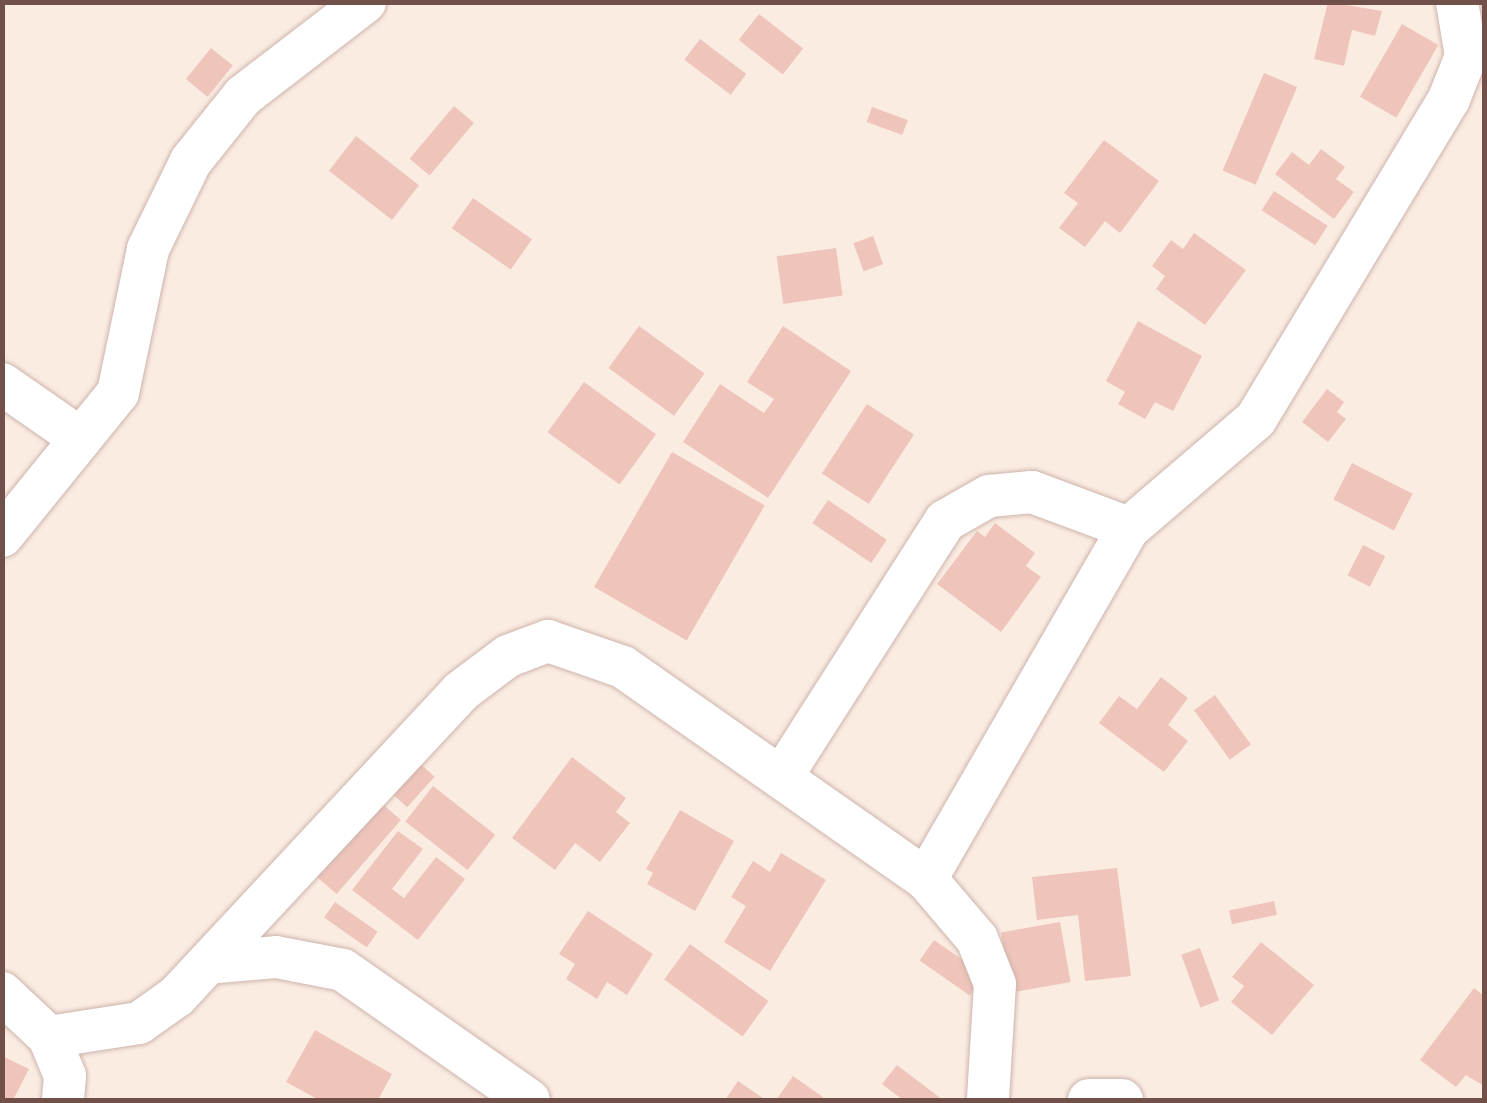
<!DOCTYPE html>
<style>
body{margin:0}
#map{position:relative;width:1487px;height:1103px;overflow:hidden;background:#fbece2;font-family:"Work Sans",sans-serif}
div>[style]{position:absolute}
.building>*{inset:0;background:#efc5bb;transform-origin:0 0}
.roads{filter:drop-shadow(0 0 2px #cdb4ac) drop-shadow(0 0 2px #cdb4ac)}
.street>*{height:42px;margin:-21px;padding:0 21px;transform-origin:21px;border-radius:21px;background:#fff}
span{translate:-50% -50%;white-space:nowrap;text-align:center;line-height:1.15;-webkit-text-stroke:10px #fef1e7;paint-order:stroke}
.frame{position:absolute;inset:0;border:5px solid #71504a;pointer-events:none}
</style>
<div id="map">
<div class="building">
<i style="clip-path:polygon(1328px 2px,1382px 11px,1375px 36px,1352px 30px,1344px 66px,1314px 59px)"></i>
<i style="left:759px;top:14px;width:56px;height:33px;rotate:38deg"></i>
<i style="left:1402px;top:24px;width:42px;height:84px;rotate:30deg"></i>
<i style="left:700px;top:39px;width:58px;height:26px;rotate:37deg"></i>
<i style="left:211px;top:48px;width:28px;height:40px;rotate:39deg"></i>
<i style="left:1264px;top:73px;width:36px;height:106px;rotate:23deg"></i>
<i style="left:454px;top:106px;width:26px;height:69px;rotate:40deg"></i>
<i style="left:872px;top:107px;width:38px;height:16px;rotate:20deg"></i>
<i style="left:356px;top:136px;width:80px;height:44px;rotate:38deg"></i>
<i style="clip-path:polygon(1104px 140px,1159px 181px,1120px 233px,1105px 221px,1085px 247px,1059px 228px,1078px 203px,1064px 193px)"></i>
<i style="clip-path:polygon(1321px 149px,1345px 167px,1336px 179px,1354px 192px,1334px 219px,1275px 174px,1292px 152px,1309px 165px)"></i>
<i style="left:1274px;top:191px;width:64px;height:23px;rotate:33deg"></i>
<i style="left:473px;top:198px;width:72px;height:37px;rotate:35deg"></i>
<i style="clip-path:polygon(1194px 233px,1246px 270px,1205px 325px,1156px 289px,1165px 276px,1152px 266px,1171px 240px,1183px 249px)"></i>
<i style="left:873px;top:236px;width:30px;height:21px;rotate:70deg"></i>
<i style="left:836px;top:248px;width:48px;height:60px;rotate:82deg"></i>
<i style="clip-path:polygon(1138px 321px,1202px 356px,1173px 411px,1155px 402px,1145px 419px,1118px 404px,1125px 392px,1106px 381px)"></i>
<i style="left:639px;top:326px;width:81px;height:52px;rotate:36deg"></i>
<i style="clip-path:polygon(783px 326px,851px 371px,768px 498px,683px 442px,720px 384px,764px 413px,774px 399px,747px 382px)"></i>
<i style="left:584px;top:382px;width:89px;height:62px;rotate:36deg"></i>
<i style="clip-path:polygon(1327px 389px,1344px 402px,1337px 412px,1346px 419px,1328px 442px,1302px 422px)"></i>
<i style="left:867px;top:404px;width:56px;height:83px;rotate:33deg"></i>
<i style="left:672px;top:452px;width:107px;height:156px;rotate:30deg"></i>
<i style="left:1352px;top:463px;width:68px;height:41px;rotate:27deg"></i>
<i style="left:828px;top:500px;width:71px;height:28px;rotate:34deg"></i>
<i style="clip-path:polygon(995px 523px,1035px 553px,1026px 566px,1041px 577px,1001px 632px,937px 584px,977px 531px,985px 537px)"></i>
<i style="left:1363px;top:545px;width:25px;height:34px;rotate:27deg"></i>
<i style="clip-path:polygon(1161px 677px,1188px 698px,1168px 725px,1188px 741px,1164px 772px,1099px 723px,1119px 696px,1137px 709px)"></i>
<i style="left:1215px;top:695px;width:61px;height:26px;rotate:54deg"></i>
<i style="clip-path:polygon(572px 757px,626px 798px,616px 812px,630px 823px,600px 862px,575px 843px,555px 870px,512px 838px)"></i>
<i style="left:416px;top:760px;width:25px;height:41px;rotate:42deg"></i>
<i style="left:433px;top:786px;width:79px;height:45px;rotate:38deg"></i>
<i style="left:379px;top:801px;width:29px;height:98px;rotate:41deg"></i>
<i style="clip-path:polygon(680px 810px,734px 841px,695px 911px,647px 884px,653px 873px,646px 869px)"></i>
<i style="clip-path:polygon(398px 831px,423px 849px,392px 889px,404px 898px,436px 857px,465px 879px,418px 940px,352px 890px)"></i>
<i style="clip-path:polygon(781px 853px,826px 880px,770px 971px,724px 942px,746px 906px,731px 897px,753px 861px,770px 872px)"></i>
<i style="clip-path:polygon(1117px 868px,1131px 976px,1085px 981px,1078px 915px,1037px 920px,1032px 877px)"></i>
<i style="left:1274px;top:901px;width:14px;height:46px;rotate:78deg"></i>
<i style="left:335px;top:902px;width:52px;height:19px;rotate:35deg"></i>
<i style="clip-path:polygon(588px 911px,653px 954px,627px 995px,607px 982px,597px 999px,566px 979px,575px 964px,559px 954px)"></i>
<i style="left:1060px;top:922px;width:61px;height:60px;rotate:80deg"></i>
<i style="left:934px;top:940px;width:61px;height:25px;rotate:35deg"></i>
<i style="clip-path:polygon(1261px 942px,1314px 985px,1272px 1035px,1231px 1002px,1244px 986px,1232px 977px)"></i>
<i style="left:690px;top:944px;width:97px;height:44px;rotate:36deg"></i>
<i style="left:1200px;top:948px;width:56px;height:20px;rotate:70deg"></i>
<i style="clip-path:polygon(1474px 988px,1484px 996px,1484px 1086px,1466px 1075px,1456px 1087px,1420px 1060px)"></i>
<i style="clip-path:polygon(315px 1030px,392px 1074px,378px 1100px,319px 1100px,286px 1082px)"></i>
<i style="clip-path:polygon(2px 1056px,29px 1069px,13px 1100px,2px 1100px)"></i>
<i style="clip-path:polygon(897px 1065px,943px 1100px,903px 1100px,882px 1084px)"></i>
<i style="clip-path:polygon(793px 1076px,823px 1097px,821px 1100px,776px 1100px)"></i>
<i style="clip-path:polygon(738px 1081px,766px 1100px,725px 1100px)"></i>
</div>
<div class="roads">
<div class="street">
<i style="left:2px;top:384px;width:96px;rotate:34.8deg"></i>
<i style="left:2px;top:536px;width:184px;rotate:-51deg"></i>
<i style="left:118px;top:393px;width:147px;rotate:-78.2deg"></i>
<i style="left:148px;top:249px;width:98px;rotate:-64deg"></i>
<i style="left:191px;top:161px;width:83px;rotate:-51.3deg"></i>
<i style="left:243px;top:96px;width:154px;rotate:-37.6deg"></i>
<i style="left:784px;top:773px;width:299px;rotate:-57.4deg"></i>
<i style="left:945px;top:521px;width:51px;rotate:-29.6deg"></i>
<i style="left:989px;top:496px;width:43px;rotate:-5.3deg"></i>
<i style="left:1032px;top:492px;width:103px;rotate:20.4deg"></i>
<i style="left:1129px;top:528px;width:167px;rotate:-40.6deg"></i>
<i style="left:1256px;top:419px;width:374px;rotate:-58.9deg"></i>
<i style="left:1449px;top:99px;width:46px;rotate:-68.4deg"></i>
<i style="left:1466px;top:56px;width:55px;rotate:-99.5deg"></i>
<i style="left:926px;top:879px;width:405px;rotate:-60deg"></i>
<i style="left:217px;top:962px;width:59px;rotate:-4.8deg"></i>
<i style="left:276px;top:957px;width:68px;rotate:11deg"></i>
<i style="left:343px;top:970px;width:227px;rotate:35deg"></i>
<i style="left:2px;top:993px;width:64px;rotate:43.1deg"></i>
<i style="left:49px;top:1037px;width:42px;rotate:67.7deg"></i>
<i style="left:65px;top:1076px;width:24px;rotate:95deg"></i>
<i style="left:49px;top:1037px;width:91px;rotate:-8.8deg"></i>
<i style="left:139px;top:1023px;width:47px;rotate:-35.4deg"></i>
<i style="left:177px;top:996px;width:415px;rotate:-47deg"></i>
<i style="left:460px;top:692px;width:60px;rotate:-36.9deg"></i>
<i style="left:508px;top:656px;width:43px;rotate:-20.6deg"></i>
<i style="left:548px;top:641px;width:79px;rotate:19.1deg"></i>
<i style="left:623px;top:667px;width:370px;rotate:35deg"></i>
<i style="left:926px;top:879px;width:79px;rotate:49.6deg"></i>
<i style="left:977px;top:939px;width:48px;rotate:68.2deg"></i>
<i style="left:995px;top:984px;width:116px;rotate:93.5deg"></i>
<i style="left:1089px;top:1100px;width:33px"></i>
</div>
</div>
<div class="frame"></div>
</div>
